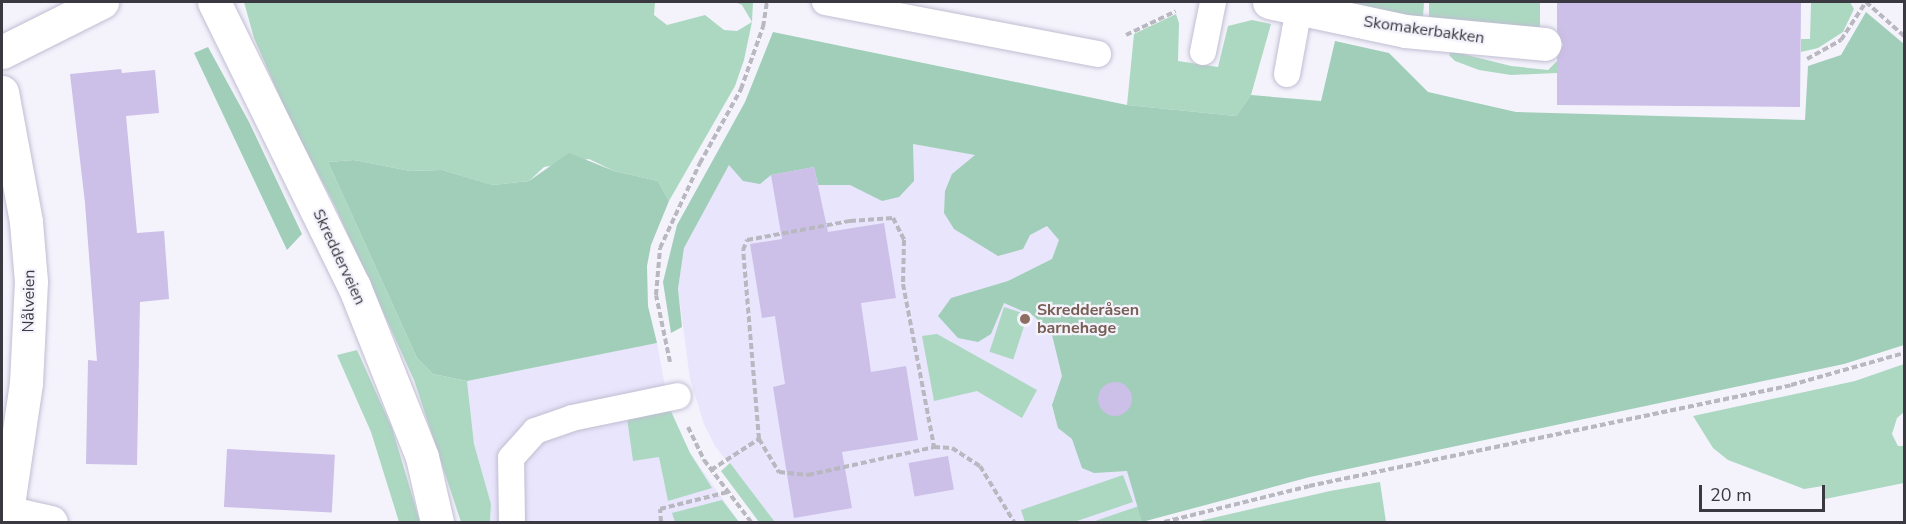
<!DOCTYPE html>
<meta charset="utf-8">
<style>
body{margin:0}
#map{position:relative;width:1906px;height:524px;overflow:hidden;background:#f4f3fc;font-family:"Nunito Sans",sans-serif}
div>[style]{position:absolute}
.built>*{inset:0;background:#e8e5fc}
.green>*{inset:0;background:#acd8c2;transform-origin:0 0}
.forest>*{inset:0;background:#a0ceb8}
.building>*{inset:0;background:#ccbfe8;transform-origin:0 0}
.round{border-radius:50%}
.path>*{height:4px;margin-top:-2px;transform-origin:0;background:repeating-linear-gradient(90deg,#b9b8c1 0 6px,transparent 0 9px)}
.roads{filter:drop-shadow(0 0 2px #c0bed2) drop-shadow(0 0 2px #c0bed2)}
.service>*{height:26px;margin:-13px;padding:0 13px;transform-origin:13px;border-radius:13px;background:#fff}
.minor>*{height:33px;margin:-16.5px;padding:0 16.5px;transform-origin:16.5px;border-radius:16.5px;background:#fff}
.tertiary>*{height:33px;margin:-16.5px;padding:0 16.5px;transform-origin:16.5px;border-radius:16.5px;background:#fff}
.dots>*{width:16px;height:16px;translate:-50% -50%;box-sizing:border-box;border:3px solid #f4f3fc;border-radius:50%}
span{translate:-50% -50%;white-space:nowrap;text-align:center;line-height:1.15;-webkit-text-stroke:4.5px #f4f3fc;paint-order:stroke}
.street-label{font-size:16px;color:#3a3941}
.education-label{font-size:16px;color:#785e54;font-weight:700}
.left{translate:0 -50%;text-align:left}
.frame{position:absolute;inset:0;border:3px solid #3a3941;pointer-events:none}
.scale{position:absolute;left:1699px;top:485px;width:126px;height:27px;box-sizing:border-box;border:3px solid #3a3941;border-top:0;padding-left:8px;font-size:18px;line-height:21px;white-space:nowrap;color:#3a3941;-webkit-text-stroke:4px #f4f3fc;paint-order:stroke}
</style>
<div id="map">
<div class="built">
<i style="clip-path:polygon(913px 144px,993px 158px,1168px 200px,1179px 494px,1092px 522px,775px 522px,715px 446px,704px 424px,690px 379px,678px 289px,684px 248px,736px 152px)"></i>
<i style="clip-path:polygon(657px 343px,670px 413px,690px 453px,739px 522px,490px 522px,491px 504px,474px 444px,467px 381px)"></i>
</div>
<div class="green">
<i style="clip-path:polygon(244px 2px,655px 2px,654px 15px,667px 25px,705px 15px,724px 30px,737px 31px,752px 22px,742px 5px,735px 2px,753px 2px,752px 22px,744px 60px,735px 86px,669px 201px,658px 181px,614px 171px,589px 159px,544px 167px,529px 181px,493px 185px,442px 170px,410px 171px,354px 160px,328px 162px,417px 358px,433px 374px,467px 381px,474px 444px,491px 504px,490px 522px,461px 522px,414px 380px,335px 206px,288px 116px,254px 38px)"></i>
<i style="clip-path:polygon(1343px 2px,1424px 2px,1423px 17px,1408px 16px)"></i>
<i style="clip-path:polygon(1429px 2px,1540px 2px,1540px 29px,1429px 18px)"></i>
<i style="clip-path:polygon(1811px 2px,1850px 2px,1854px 9px,1843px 32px,1818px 48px,1801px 52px,1801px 39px,1810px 39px)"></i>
<i style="clip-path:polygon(1176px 14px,1179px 23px,1178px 61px,1218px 67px,1228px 26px,1252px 20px,1271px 24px,1251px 95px,1236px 116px,1127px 105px,1134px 34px)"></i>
<i style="clip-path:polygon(1451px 51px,1511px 66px,1548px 70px,1557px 61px,1557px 73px,1511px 75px,1479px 70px,1455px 61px,1449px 55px)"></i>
<i style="left:1004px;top:307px;width:25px;height:47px;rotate:18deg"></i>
<i style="clip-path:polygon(937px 334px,1037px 390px,1022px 418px,977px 391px,934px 401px,922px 336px)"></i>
<i style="clip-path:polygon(357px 350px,392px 428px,420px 522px,399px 522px,371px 432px,337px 355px)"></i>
<i style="clip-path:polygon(1904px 364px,1904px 412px,1897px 418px,1892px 434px,1898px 446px,1904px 446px,1904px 483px,1825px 499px,1823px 486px,1804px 489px,1728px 460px,1713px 448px,1693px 416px,1855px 381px)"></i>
<i style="clip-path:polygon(670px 409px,690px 453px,712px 488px,668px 501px,659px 457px,633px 461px,627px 418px)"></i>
<i style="clip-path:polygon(730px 463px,768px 513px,775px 522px,759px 522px,721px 471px)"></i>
<i style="clip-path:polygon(1123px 475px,1133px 502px,1074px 522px,1025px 522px,1021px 510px)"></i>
<i style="clip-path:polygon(1380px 482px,1386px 522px,1195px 522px,1330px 491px)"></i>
<i style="clip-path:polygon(722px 500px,739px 522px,675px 522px,672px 513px)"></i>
<i style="clip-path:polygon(1139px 506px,1142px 522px,1092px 522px)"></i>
</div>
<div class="forest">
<i style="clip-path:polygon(1866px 12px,1904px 44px,1904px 345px,1844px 364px,1310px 477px,1142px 522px,1127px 471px,1094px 473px,1082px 468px,1072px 439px,1058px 428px,1052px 405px,1062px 376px,1052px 335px,1034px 316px,1004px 303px,991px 334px,978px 342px,958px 338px,938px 316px,951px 298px,1008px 281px,1052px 259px,1059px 240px,1047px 226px,1030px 235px,1023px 249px,998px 256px,954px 229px,944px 213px,945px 191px,952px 174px,975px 155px,913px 144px,914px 181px,899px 197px,882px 201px,850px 185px,818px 185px,814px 167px,771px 175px,760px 184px,743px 181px,729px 165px,684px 248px,678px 289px,682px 327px,671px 333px,663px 282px,677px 225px,745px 102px,773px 32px,1127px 105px,1236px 116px,1251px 95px,1321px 101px,1335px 41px,1389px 53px,1428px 92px,1516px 112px,1805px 120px,1808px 66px,1841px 55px)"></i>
<i style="clip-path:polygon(208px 47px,249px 122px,302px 234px,287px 250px,194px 53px)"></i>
<i style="clip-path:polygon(569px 153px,614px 171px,658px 181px,669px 201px,651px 245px,647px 266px,648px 306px,657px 343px,467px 381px,433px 374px,417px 358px,328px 162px,354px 160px,410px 171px,442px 170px,493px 185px,529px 181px)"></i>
</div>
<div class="building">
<i style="clip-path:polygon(1557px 2px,1801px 2px,1800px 107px,1557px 105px,1557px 57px,1563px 45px,1557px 31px)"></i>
<i style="clip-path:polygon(121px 69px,122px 73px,155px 70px,159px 113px,126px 116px,137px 233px,164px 231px,169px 299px,140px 302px,137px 465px,86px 464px,88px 360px,97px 361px,85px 203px,70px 74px)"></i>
<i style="clip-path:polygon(814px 167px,828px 232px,884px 223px,896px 298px,861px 303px,871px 372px,906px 366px,918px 440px,842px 452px,852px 508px,794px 518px,773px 387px,785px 384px,775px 316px,762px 318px,750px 244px,782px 239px,771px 175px)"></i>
<i class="round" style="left:1098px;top:382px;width:34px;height:34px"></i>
<i style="left:227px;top:449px;width:108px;height:58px;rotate:3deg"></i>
<i style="left:948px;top:456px;width:34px;height:40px;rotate:80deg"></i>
</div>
<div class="path">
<i style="left:1866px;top:2px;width:51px;rotate:41.8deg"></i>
<i style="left:1126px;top:35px;width:55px;rotate:-25.6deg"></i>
<i style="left:1807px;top:59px;width:39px;rotate:-29deg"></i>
<i style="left:1841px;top:40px;width:45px;rotate:-56.7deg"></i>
<i style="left:670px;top:362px;width:68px;rotate:-101.8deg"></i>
<i style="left:656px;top:295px;width:47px;rotate:-85.1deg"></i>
<i style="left:660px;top:248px;width:94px;rotate:-64.8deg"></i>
<i style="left:700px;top:163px;width:85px;rotate:-61deg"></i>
<i style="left:741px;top:89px;width:66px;rotate:-70.5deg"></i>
<i style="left:763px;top:27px;width:25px;rotate:-81deg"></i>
<i style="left:688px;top:427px;width:37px;rotate:64deg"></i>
<i style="left:704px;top:460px;width:78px;rotate:52.8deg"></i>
<i style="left:759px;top:439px;width:190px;rotate:-94.8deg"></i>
<i style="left:743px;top:250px;width:11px;rotate:-68deg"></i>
<i style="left:747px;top:240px;width:105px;rotate:-10.5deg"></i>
<i style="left:850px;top:221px;width:43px;rotate:-4deg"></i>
<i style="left:893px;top:218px;width:25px;rotate:63deg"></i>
<i style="left:904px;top:240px;width:44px;rotate:91.3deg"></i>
<i style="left:903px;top:284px;width:166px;rotate:79.2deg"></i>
<i style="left:711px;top:470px;width:57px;rotate:-32.9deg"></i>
<i style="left:759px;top:439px;width:39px;rotate:59deg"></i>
<i style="left:779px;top:472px;width:29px;rotate:6deg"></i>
<i style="left:808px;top:475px;width:129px;rotate:-12.5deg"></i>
<i style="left:934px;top:447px;width:18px;rotate:3deg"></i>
<i style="left:952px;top:448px;width:33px;rotate:33deg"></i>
<i style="left:980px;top:466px;width:66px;rotate:58.7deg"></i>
<i style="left:661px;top:522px;width:13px;rotate:-94deg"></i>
<i style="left:660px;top:509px;width:70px;rotate:-14deg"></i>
<i style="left:1164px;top:522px;width:149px;rotate:-13.9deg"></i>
<i style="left:1309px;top:486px;width:492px;rotate:-11.8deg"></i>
<i style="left:1791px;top:385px;width:117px;rotate:-15.8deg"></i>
</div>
<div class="roads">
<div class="service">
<i style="left:825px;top:2px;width:278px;rotate:10.8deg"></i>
<i style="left:1203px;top:52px;width:51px;rotate:-78.7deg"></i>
<i style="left:1287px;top:74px;width:67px;rotate:-79.7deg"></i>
<i style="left:512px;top:522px;width:64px;rotate:-90.9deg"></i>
<i style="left:511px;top:458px;width:36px;rotate:-48deg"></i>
<i style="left:535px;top:431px;width:39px;rotate:-19deg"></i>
<i style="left:572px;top:418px;width:108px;rotate:-11.7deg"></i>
</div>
<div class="minor">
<i style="left:1269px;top:2px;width:139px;rotate:12deg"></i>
<i style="left:1405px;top:31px;width:140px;rotate:5.3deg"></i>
<i style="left:2px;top:52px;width:112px;rotate:-26.6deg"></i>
<i style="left:2px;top:92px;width:132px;rotate:79.5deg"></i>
<i style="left:26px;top:222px;width:59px;rotate:85.2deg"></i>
<i style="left:31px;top:281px;width:102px;rotate:92.8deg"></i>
<i style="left:26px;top:383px;width:130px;rotate:98.4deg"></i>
<i style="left:2px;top:511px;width:50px;rotate:12.7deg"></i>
</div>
<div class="tertiary">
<i style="left:214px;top:2px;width:317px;rotate:63.8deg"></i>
<i style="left:354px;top:286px;width:184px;rotate:68.3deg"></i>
<i style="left:422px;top:457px;width:67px;rotate:77deg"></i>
</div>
</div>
<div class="dots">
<i style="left:1025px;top:319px;background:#8d6e63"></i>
</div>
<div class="street-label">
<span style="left:1424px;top:30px;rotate:8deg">Skomakerbakken</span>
<span style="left:339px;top:257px;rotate:65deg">Skredderveien</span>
<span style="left:29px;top:301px;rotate:-89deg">Nålveien</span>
</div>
<div class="education-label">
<span class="left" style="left:1037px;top:319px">Skredderåsen<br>barnehage</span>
</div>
<div class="frame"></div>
<div class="scale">20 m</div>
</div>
